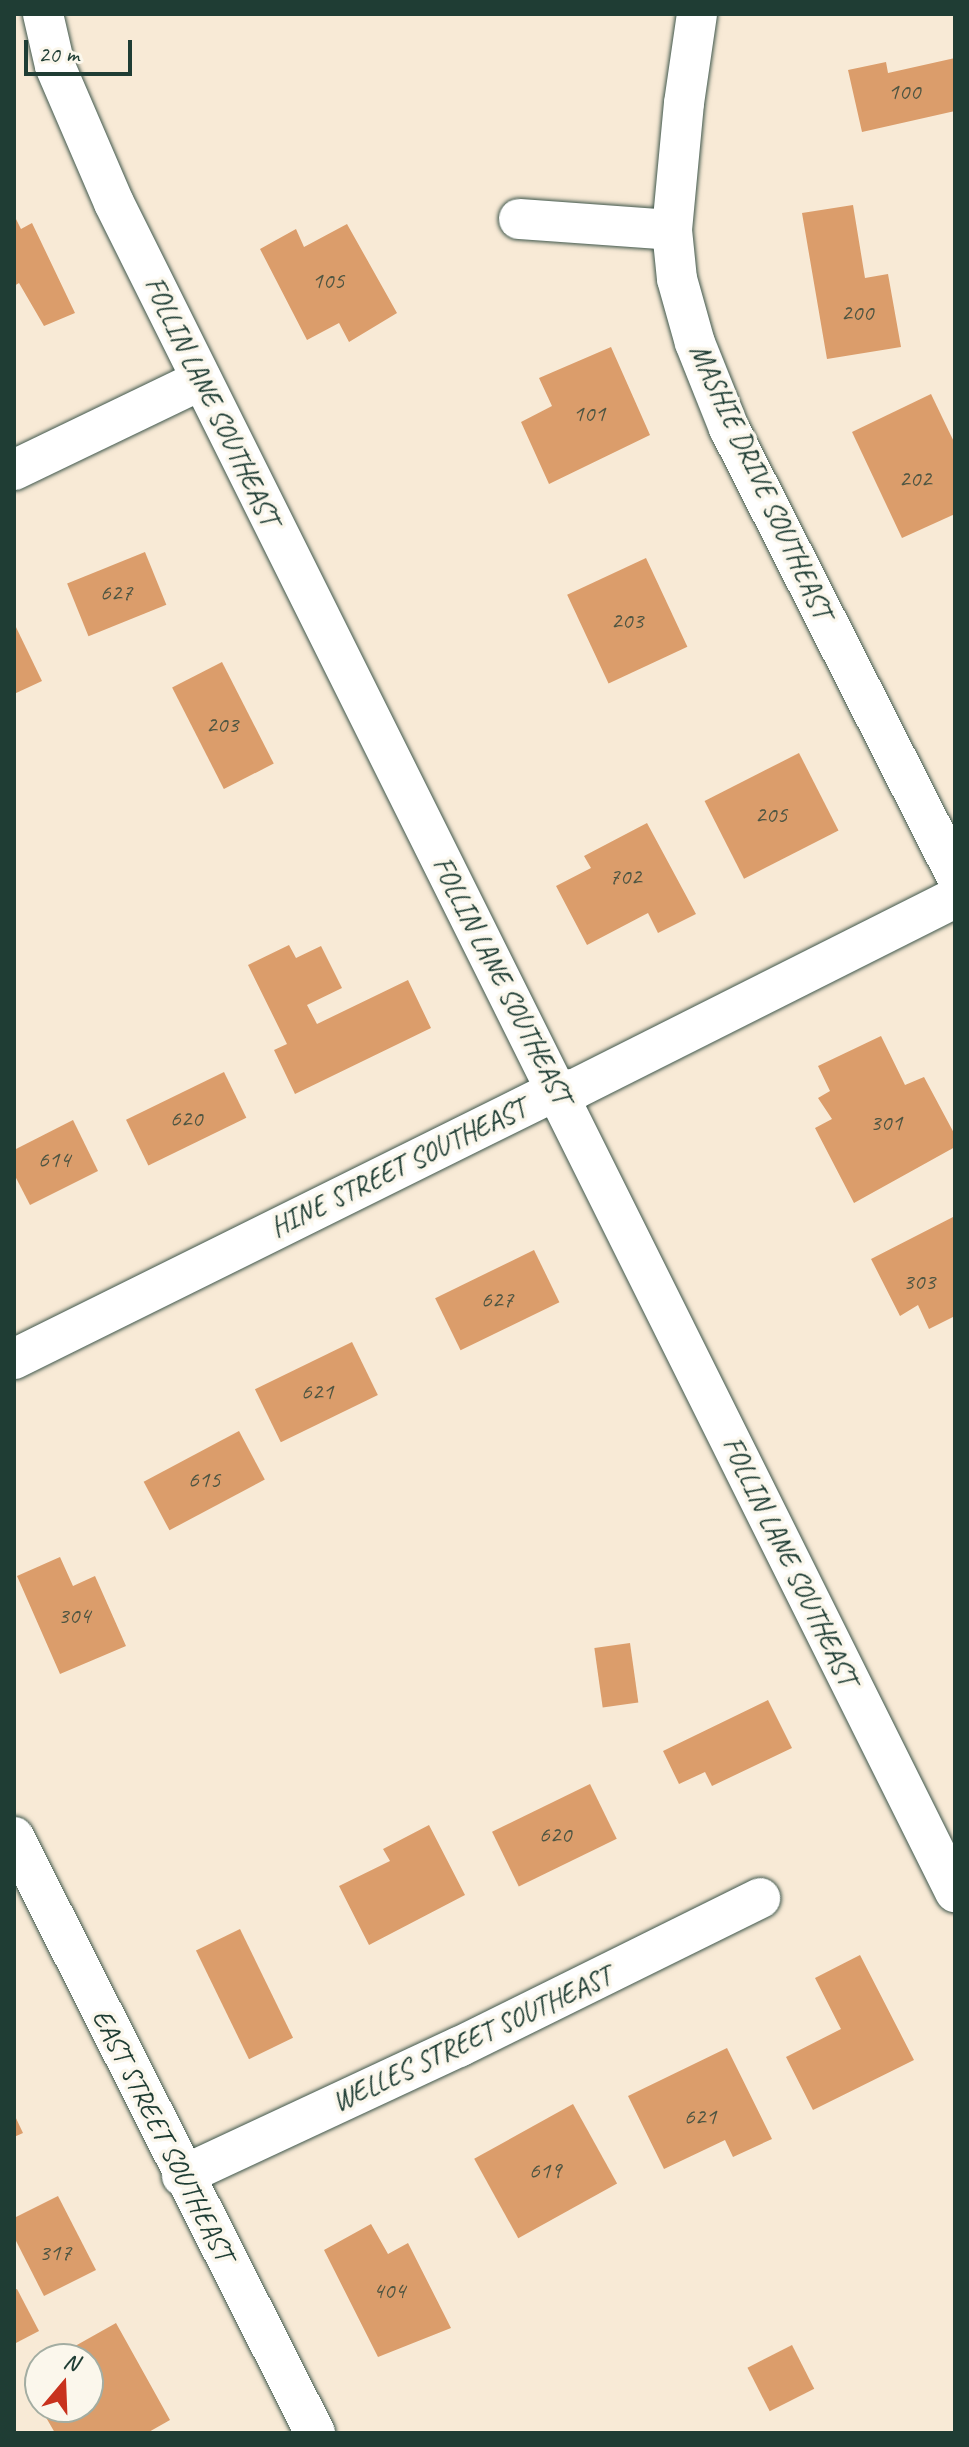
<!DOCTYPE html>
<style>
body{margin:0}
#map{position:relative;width:969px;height:2447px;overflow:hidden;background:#f8ead6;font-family:Caveat,sans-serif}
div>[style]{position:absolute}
.building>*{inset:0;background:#db9d6b;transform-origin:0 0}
.roads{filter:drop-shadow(0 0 2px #40574c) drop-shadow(0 0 2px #40574c)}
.minor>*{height:40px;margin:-20px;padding:0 20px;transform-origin:20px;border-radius:20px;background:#fff}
span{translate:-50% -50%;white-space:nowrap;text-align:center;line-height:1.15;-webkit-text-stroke:7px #fbf7ec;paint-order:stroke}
.number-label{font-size:24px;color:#4e5542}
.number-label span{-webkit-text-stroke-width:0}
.street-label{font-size:28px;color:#1f3d34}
.frame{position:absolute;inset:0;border:16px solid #1f3d34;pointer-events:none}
.north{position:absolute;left:24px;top:2343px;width:80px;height:80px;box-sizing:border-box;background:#fbf7ec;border:2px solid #a3ada2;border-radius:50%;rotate:19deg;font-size:22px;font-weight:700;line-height:32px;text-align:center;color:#1f3d34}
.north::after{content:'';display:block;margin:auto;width:28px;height:36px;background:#c8321e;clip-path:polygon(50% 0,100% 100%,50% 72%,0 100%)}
.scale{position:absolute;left:24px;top:40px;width:108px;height:36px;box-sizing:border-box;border:4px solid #1f3d34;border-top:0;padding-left:10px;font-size:24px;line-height:28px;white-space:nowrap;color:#1f3d34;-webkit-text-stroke:6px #fbf7ec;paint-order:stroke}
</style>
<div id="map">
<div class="building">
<i style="clip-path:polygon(955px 58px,955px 111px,862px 132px,848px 70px,886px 62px,888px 73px)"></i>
<i style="clip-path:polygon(853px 205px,865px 278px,888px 274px,901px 347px,827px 359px,802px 213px)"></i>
<i style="clip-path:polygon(14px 215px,21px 229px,32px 223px,75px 313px,44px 326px,19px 283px,14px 286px)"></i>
<i style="clip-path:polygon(347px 224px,397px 313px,349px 342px,339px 323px,307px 340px,260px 249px,296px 229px,304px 247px)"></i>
<i style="clip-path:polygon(611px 347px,650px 435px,549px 484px,521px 422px,552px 406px,539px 378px)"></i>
<i style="clip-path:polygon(931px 394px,955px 444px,955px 514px,902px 538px,852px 432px)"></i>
<i style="left:145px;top:552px;width:57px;height:84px;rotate:68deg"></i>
<i style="left:646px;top:558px;width:98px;height:87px;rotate:65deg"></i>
<i style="clip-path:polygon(14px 623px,42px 681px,14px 694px)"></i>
<i style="left:222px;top:662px;width:114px;height:56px;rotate:63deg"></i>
<i style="left:799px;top:753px;width:87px;height:106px;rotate:63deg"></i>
<i style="clip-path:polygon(647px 823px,696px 914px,658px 933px,648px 913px,587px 945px,556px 886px,591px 868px,584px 856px)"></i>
<i style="clip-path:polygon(289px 945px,296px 958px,321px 946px,342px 988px,307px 1005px,317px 1024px,408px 980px,431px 1028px,295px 1094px,274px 1050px,287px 1044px,248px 965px)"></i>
<i style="clip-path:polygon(881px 1036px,905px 1085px,924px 1077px,955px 1135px,955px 1147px,854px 1203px,815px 1128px,832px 1119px,818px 1098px,830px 1091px,818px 1066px)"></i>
<i style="left:224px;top:1072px;width:51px;height:109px;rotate:64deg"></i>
<i style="clip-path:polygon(73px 1120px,98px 1171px,30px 1205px,14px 1174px,14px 1150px)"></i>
<i style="clip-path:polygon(955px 1216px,955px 1316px,929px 1329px,918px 1305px,900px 1316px,871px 1259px)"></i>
<i style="left:534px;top:1250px;width:58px;height:110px;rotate:64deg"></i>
<i style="left:352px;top:1342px;width:59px;height:108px;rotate:64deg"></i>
<i style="left:239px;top:1431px;width:55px;height:108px;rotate:62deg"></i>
<i style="clip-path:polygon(60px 1557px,73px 1586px,95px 1576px,126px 1646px,60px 1674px,17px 1576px)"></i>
<i style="left:630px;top:1643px;width:60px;height:36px;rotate:82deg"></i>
<i style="clip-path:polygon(768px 1700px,792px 1748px,712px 1786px,705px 1772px,679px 1784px,663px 1751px)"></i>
<i style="left:590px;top:1784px;width:61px;height:109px;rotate:64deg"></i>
<i style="clip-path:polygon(429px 1825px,465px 1895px,369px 1945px,339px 1886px,390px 1861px,383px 1849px)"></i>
<i style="left:240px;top:1929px;width:121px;height:49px;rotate:64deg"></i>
<i style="clip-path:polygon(860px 1955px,914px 2060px,813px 2110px,786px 2057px,841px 2029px,815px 1978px)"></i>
<i style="clip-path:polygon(727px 2048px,772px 2139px,733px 2157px,725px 2140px,664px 2169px,628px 2096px)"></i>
<i style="left:573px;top:2104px;width:91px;height:113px;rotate:61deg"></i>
<i style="clip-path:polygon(14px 2114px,23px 2133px,14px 2137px)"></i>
<i style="clip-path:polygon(58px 2196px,96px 2270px,44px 2296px,14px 2237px,14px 2218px)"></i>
<i style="clip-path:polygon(371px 2224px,388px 2254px,408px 2243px,451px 2328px,378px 2357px,324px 2250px)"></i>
<i style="clip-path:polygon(17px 2289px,39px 2331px,14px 2344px,14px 2290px)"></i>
<i style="clip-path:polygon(116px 2323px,170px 2420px,147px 2433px,55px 2433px,40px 2407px,88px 2407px,88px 2359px,52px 2359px)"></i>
<i style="left:792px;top:2345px;width:49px;height:50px;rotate:63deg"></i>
</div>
<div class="roads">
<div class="minor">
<i style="left:43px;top:14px;width:53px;rotate:77deg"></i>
<i style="left:55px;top:66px;width:149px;rotate:66.7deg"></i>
<i style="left:114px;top:203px;width:1887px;rotate:63.53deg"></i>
<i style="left:697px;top:14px;width:90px;rotate:98.3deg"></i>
<i style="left:684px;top:103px;width:128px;rotate:95.4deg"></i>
<i style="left:672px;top:230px;width:49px;rotate:84.2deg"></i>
<i style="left:677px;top:279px;width:66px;rotate:74.3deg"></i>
<i style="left:695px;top:343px;width:92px;rotate:68.2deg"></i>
<i style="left:729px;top:428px;width:500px;rotate:63.1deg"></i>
<i style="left:519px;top:219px;width:153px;rotate:4.1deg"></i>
<i style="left:14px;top:470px;width:208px;rotate:-25.7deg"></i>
<i style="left:14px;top:1359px;width:606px;rotate:-26.35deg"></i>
<i style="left:557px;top:1090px;width:18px;rotate:-3deg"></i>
<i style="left:575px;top:1089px;width:425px;rotate:-26.7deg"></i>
<i style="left:14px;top:1837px;width:668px;rotate:63.2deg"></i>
<i style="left:182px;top:2176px;width:306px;rotate:-25deg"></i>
<i style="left:459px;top:2047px;width:336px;rotate:-26.3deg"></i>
</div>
</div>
<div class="number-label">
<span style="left:904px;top:92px">100</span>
<span style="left:328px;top:281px">105</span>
<span style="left:857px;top:313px">200</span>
<span style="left:589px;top:414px">101</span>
<span style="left:915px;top:479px">202</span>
<span style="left:116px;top:593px">627</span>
<span style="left:627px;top:621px">203</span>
<span style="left:222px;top:725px">203</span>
<span style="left:771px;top:815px">205</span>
<span style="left:625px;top:877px">702</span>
<span style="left:186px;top:1119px">620</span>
<span style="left:886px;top:1123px">301</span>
<span style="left:54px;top:1160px">614</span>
<span style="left:919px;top:1282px">303</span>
<span style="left:497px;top:1300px">627</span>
<span style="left:317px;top:1392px">621</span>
<span style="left:204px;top:1480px">615</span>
<span style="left:74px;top:1616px">304</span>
<span style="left:555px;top:1835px">620</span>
<span style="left:700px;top:2117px">621</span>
<span style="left:545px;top:2171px">619</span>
<span style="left:55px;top:2253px">317</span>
<span style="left:389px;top:2291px">404</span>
</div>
<div class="street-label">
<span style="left:212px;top:401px;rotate:64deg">FOLLIN LANE SOUTHEAST</span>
<span style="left:761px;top:481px;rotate:65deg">MASHIE DRIVE SOUTHEAST</span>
<span style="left:502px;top:980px;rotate:63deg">FOLLIN LANE SOUTHEAST</span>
<span style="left:398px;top:1168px;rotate:-26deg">HINE STREET SOUTHEAST</span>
<span style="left:790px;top:1561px;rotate:64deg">FOLLIN LANE SOUTHEAST</span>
<span style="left:472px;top:2039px;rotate:-25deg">WELLES STREET SOUTHEAST</span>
<span style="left:163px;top:2135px;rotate:63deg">EAST STREET SOUTHEAST</span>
</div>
<div class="frame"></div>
<div class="north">N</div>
<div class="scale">20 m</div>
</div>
